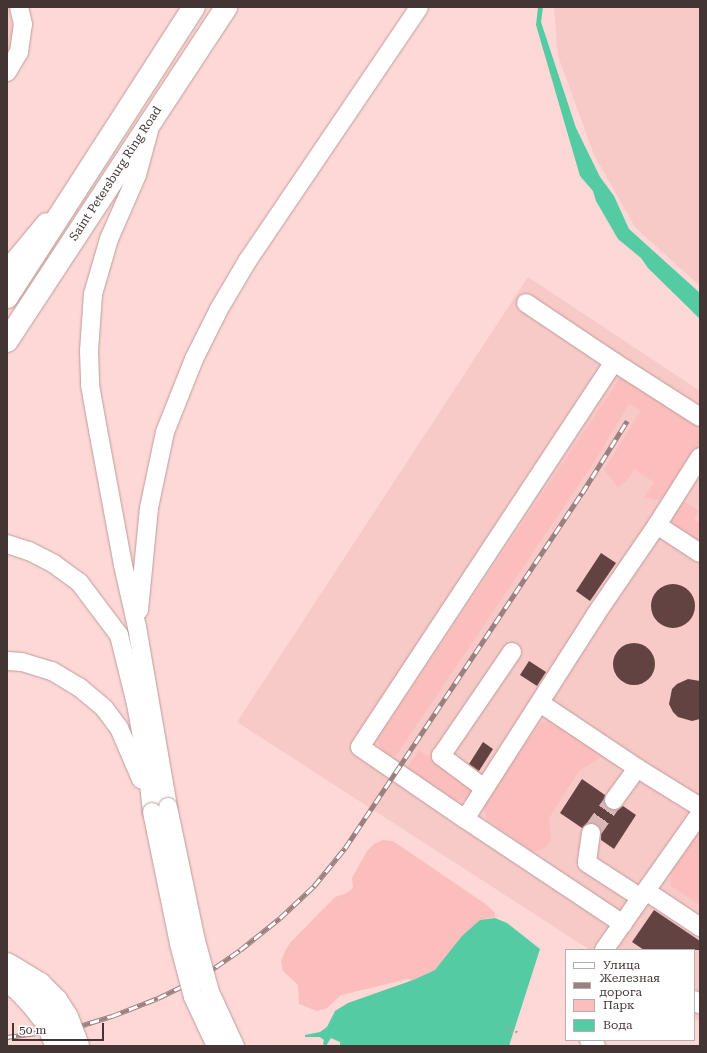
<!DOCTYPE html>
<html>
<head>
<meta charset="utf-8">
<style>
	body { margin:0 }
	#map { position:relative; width:707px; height:1053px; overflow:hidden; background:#fdd8d6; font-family:"Roboto Serif",serif }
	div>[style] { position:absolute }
	.built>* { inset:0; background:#f7c9c7 }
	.green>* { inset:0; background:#fbbebc }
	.water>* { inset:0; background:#54cba3 }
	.building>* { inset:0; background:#624342 }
	.round { border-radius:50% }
	.minor-tunnel>* { height:18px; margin-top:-9px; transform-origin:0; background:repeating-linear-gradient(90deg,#d8b7b6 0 18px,transparent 0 27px) }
	.path>* { height:2px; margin-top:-1px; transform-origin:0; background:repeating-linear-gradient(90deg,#b89b9a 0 2px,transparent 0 5px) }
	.roads { filter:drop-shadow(0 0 1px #be9b9a) drop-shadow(0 0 1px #be9b9a) }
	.minor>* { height:18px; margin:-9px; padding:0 9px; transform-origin:9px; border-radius:9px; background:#fff }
	.highway>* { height:22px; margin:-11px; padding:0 11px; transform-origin:11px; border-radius:11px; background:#fff }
	.rail>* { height:4.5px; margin-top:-2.25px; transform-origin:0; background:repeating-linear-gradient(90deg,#fff 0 9px,#9a8180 0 18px); box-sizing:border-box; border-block:1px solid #9a8180 }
	.bridges { filter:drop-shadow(0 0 1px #be9b9a) drop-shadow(0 0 1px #be9b9a) }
	.minor-bridge>* { height:18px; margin:-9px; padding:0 9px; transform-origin:9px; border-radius:9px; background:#fff }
	.major-bridge>* { height:22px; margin:-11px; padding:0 11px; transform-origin:11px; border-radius:11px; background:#fff }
	span { translate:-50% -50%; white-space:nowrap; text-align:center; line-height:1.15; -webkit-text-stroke:4px #fff; paint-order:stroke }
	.street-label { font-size:12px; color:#443535 }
	.frame { position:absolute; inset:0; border:8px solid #443535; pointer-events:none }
	.legend { position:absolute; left:565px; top:949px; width:130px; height:92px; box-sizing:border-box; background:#fff; border:1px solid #b4aeae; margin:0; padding:5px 7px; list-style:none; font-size:12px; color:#443535 }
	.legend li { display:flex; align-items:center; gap:8px; height:20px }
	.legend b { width:20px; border:1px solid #b4aeae }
	.scale { position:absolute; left:12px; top:1023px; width:92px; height:18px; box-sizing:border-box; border:2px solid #443535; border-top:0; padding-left:5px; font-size:12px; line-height:14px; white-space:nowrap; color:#443535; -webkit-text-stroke:3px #fff; paint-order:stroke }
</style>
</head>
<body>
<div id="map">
	<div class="built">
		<i style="clip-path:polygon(7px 7px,9px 7px,15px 41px,7px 52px)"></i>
		<i style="clip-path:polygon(554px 7px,700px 7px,700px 286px,635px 227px,594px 155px,558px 56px)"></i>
		<i style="clip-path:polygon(528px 277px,700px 391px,700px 1022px,694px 1018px,694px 950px,590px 950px,237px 722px)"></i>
	</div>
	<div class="green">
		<i style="clip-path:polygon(621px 376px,695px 424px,700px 434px,700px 445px,667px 496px,657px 500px,644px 497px,654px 482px,634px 469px,626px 482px,618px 487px,604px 470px,641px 411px,629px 404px,592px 465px,395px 757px,383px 752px,377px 740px)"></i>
		<i style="clip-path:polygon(685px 502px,699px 511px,693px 519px,700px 524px,700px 543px,673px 525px,671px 517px,676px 504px)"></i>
		<i style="clip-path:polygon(548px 720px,603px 756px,579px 771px,549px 818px,551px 841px,545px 848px,533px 852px,487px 820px,483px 807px,539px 724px)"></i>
		<i style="clip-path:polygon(419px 750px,473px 788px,468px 798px,456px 801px,407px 768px)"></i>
		<i style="clip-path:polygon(698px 830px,700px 832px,700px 905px,671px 886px,670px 872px)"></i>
		<i style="clip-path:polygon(383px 840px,393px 841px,487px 905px,494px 912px,495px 917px,480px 920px,435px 970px,413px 980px,408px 979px,341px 995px,327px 1008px,317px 1011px,299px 1004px,298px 985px,283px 971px,281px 961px,285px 951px,290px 943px,335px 897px,345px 894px,353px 888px,352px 878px,367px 851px,374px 844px)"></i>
	</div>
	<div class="water">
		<i style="clip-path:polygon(538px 7px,543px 7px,541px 22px,576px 128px,600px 177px,614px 196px,629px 229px,700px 293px,700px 319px,648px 268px,641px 258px,618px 239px,596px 201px,593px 191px,580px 176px,536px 25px)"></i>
		<i style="clip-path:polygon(495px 918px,507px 923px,540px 949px,509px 1046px,340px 1046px,340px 1042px,331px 1038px,326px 1046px,323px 1044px,324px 1040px,320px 1037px,305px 1037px,305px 1035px,320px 1032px,327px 1027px,335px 1011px,348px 1003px,413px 980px,435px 970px,462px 936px,480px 920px)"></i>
	</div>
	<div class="building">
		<i style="clip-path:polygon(601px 553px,616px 563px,590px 601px,576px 591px)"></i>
		<i class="round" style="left:651px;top:584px;width:44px;height:44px"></i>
		<i class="round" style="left:613px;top:643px;width:42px;height:42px"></i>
		<i style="clip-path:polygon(529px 661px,546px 672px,537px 686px,520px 675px)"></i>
		<i style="clip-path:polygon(688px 679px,700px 681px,700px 719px,692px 721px,678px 717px,673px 712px,669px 704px,672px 689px,677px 684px)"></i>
		<i style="clip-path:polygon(483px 742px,493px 749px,479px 771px,469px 764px)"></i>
		<i style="clip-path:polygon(582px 779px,605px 795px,604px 804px,608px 809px,618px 810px,623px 806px,636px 815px,614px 849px,601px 840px,601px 829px,597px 824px,587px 823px,582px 828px,560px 813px)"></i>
		<i style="clip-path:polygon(654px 910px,700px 941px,700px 950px,644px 950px,632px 942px)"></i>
	</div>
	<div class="minor-tunnel">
		<i style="left:591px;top:833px;width:40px;rotate:-55.1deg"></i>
	</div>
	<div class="path">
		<i style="left:506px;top:1028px;width:14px;rotate:21deg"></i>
	</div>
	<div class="roads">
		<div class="minor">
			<i style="left:7px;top:72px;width:23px;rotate:-59deg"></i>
			<i style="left:19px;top:52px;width:28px;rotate:-82deg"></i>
			<i style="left:23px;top:24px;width:17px;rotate:-103deg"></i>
			<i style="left:149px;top:131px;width:46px;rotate:105.3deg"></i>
			<i style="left:137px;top:175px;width:70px;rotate:113.6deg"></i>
			<i style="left:109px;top:239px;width:57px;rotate:106.2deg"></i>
			<i style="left:93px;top:294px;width:57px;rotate:94deg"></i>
			<i style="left:89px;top:351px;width:34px;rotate:88deg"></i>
			<i style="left:90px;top:385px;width:46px;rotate:79.9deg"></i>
			<i style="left:98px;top:430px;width:137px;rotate:79.5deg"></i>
			<i style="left:123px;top:565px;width:64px;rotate:77.3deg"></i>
			<i style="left:137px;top:627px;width:183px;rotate:80.2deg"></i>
			<i style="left:7px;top:269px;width:61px;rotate:-50.3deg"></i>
			<i style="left:526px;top:303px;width:106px;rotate:33.8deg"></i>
			<i style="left:700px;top:457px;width:80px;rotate:122.3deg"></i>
			<i style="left:657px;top:525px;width:51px;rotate:33.1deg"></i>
			<i style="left:7px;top:544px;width:23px;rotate:18deg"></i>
			<i style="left:29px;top:551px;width:28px;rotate:27deg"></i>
			<i style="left:54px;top:564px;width:31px;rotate:36deg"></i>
			<i style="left:79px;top:582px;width:66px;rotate:53deg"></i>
			<i style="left:119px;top:635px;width:71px;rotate:76.2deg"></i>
			<i style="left:136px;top:704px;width:63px;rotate:79.9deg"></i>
			<i style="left:147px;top:766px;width:46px;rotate:83.8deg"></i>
			<i style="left:139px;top:610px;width:102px;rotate:-84.4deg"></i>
			<i style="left:149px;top:508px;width:78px;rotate:-78.1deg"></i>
			<i style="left:165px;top:432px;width:79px;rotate:-68.3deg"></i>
			<i style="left:194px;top:359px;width:56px;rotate:-63.4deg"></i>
			<i style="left:219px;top:309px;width:57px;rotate:-59.4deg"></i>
			<i style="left:248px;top:260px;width:305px;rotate:-55.9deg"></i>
			<i style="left:7px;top:661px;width:15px;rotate:4deg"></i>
			<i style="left:22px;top:662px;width:31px;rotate:17deg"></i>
			<i style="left:52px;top:671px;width:31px;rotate:31deg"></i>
			<i style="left:79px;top:687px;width:33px;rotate:40deg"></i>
			<i style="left:104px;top:708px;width:25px;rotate:53deg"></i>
			<i style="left:119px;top:728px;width:56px;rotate:66.7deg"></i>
			<i style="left:540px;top:703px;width:117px;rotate:33.8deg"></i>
			<i style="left:637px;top:768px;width:74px;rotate:31.8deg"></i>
			<i style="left:484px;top:788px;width:54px;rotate:-143.3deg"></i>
			<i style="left:441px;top:756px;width:126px;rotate:-55.7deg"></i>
			<i style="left:614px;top:800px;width:39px;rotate:-54deg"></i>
			<i style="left:465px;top:819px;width:243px;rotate:-57.4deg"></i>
			<i style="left:596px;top:614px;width:108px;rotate:-55.6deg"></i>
			<i style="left:591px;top:833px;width:30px;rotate:98deg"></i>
			<i style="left:587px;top:863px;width:64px;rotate:32.9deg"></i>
			<i style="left:646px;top:891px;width:65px;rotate:33.7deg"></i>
			<i style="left:623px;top:924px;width:190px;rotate:-146.4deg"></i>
			<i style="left:465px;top:819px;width:127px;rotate:-145.6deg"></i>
			<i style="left:360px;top:747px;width:461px;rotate:-56.6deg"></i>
			<i style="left:614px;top:362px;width:102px;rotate:32.6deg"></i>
			<i style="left:604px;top:950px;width:166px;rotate:-54.8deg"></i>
			<i style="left:694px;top:1000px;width:7px;rotate:34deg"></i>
			<i style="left:589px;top:1040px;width:9px;rotate:41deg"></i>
		</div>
		<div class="highway">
			<i style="left:7px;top:297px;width:345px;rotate:-57.2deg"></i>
			<i style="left:7px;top:341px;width:399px;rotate:-56.7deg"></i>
		</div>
	</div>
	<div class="rail">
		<i style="left:7px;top:1037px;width:67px;rotate:-7.8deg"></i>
		<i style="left:73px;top:1028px;width:41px;rotate:-17.1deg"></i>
		<i style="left:112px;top:1016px;width:49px;rotate:-21.4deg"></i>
		<i style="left:158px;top:998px;width:48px;rotate:-26deg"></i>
		<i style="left:201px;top:977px;width:47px;rotate:-34.7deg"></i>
		<i style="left:240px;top:950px;width:51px;rotate:-38.7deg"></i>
		<i style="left:280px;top:918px;width:47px;rotate:-43.3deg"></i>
		<i style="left:314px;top:886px;width:49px;rotate:-50.8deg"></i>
		<i style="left:345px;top:848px;width:427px;rotate:-56.3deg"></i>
		<i style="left:582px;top:493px;width:85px;rotate:-58deg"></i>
	</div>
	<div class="bridges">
		<div class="minor-bridge">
			<i style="left:168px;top:807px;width:137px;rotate:78.2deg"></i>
			<i style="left:196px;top:941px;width:53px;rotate:74.6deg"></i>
			<i style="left:210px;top:992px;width:60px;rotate:65.2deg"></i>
			<i style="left:152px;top:812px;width:135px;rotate:78.4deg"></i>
			<i style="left:179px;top:944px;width:55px;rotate:75.2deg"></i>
			<i style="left:193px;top:997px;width:54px;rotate:64.9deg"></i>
		</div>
		<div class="major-bridge">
			<i style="left:7px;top:964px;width:39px;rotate:31deg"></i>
			<i style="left:40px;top:984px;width:23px;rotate:45deg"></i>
			<i style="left:56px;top:1000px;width:20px;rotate:57deg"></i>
			<i style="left:67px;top:1017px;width:31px;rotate:69deg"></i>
			<i style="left:7px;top:982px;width:13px;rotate:32deg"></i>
			<i style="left:18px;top:989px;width:22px;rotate:47deg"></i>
			<i style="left:33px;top:1005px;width:23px;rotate:52deg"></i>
			<i style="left:47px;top:1023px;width:25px;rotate:67deg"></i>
		</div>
	</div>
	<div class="street-label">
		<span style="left:116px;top:174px;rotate:-57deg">Saint Petersburg Ring Road</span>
	</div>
	<div class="frame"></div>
	<ul class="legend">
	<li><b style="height:5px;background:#fff"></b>Улица</li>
	<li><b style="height:5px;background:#9a8180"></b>Железная дорога</li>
	<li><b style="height:11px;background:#fbbebc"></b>Парк</li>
	<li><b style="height:11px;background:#54cba3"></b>Вода</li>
	</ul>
	<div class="scale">50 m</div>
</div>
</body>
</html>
